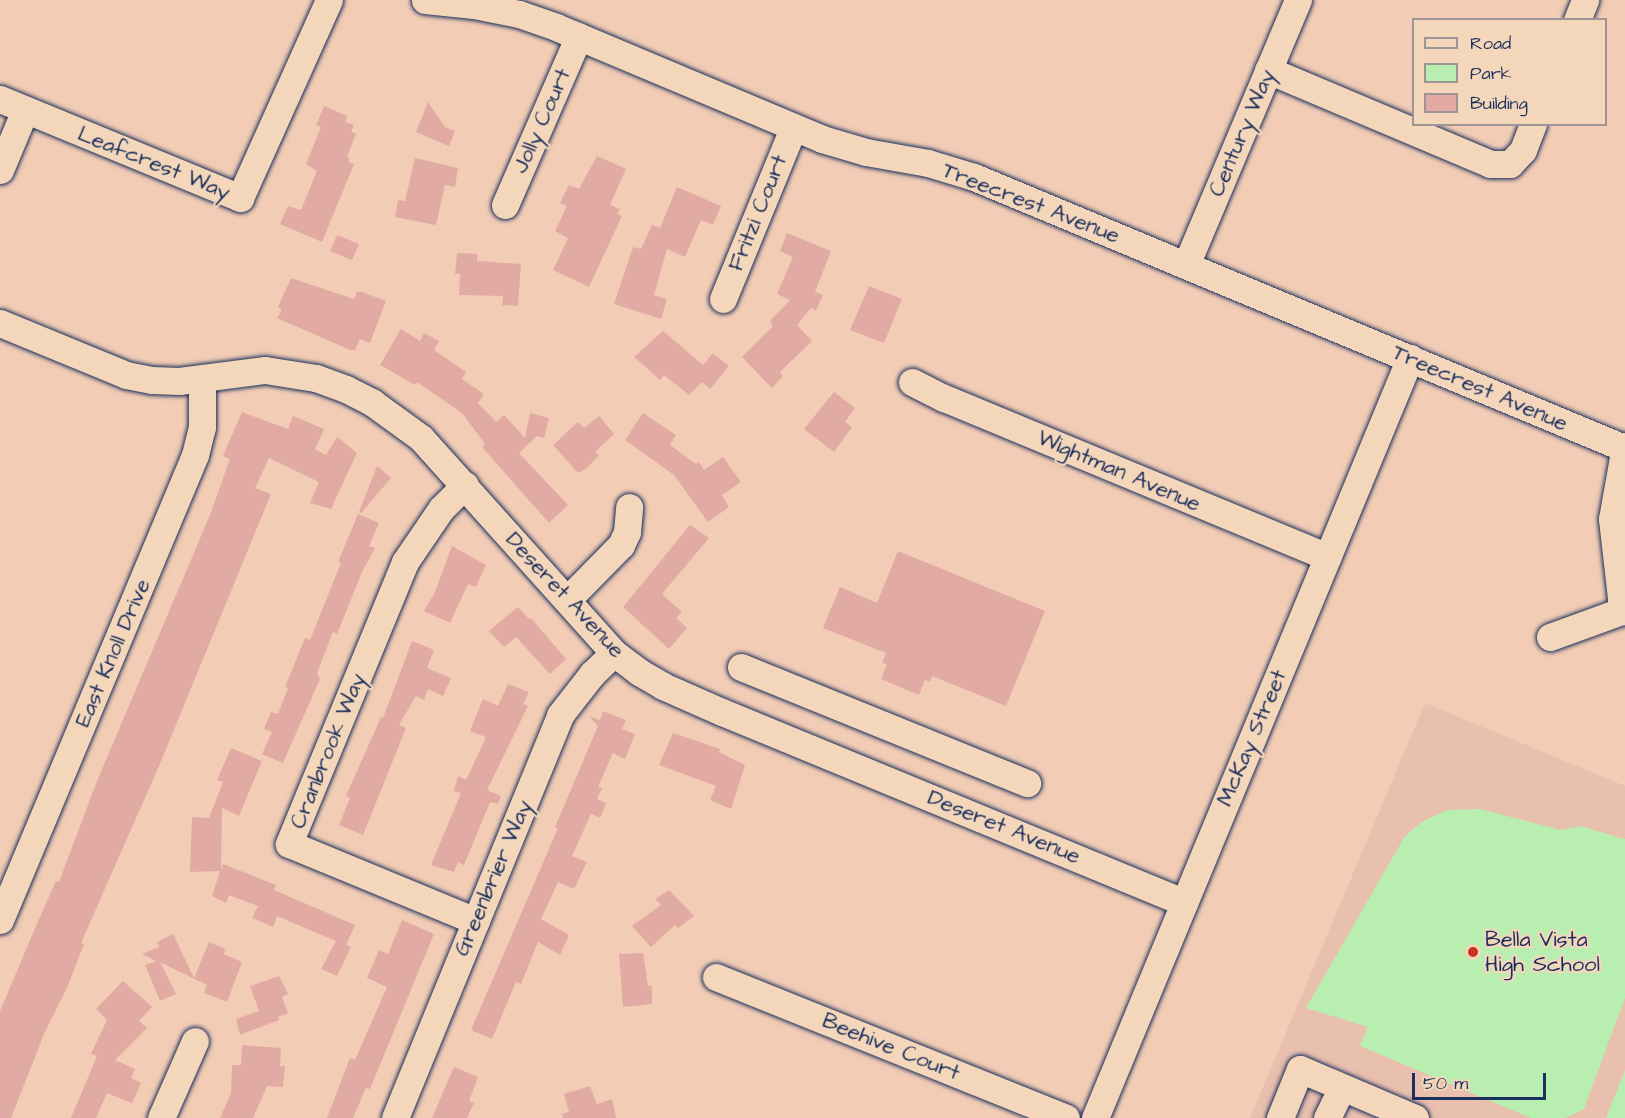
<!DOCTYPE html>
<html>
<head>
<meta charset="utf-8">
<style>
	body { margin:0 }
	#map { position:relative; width:1625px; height:1118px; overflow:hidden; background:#f2ccb5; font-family:"Architects Daughter",sans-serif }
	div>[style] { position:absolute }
	.built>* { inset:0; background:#e9bfae }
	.green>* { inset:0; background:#b8eeb0 }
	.building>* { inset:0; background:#e1aba4 }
	.roads { filter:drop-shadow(0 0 2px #1b2f5e) drop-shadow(0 0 2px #1b2f5e) }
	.minor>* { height:27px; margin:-13.5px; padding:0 13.5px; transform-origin:13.5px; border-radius:13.5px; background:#f4d7ba }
	.dots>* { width:16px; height:16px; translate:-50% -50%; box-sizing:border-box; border:3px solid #f4d7ba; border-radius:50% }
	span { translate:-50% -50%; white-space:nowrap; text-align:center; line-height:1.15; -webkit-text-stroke:4.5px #f4d7ba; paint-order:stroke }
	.street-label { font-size:22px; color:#1b2f5e }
	.poi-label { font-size:22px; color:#1b2f5e }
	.left { translate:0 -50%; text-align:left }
	.legend { position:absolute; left:1412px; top:18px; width:195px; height:108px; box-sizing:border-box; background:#f4d7ba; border:2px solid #9d9495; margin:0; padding:8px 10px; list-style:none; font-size:18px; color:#1b2f5e }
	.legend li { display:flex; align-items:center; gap:12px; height:30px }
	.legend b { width:30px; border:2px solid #9d9495 }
	.scale { position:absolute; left:1412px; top:1073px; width:134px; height:27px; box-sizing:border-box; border:3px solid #1b2f5e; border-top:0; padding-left:8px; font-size:18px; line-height:21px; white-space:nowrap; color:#1b2f5e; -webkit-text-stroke:4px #f4d7ba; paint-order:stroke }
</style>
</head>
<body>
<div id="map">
	<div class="built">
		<i style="clip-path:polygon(1425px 703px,1625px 786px,1625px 1118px,1250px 1118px)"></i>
	</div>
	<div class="green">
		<i style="clip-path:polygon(1480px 809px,1561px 830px,1580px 826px,1625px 839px,1625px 998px,1584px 1109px,1566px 1118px,1531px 1118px,1360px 1046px,1368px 1027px,1306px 1008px,1405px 836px,1423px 821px,1447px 810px)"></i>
		<i style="clip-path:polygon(1625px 1070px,1625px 1118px,1606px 1118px)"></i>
	</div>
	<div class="building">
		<i style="clip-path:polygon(428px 102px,445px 127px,455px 131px,449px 146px,416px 132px)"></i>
		<i style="clip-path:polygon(324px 106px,347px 116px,345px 122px,354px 125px,351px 131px,356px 134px,347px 157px,350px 158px,348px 162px,354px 164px,322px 242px,280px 224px,288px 206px,301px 210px,317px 171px,306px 164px,321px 127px,316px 125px)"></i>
		<i style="clip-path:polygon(597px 156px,626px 169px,610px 205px,620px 209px,617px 214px,622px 216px,589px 287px,553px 270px,568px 238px,555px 231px,567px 206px,560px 203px,569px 185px,579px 189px)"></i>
		<i style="clip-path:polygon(415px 158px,458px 168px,455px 187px,445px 185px,436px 225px,395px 217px,398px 200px,405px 201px)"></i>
		<i style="clip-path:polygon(677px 187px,721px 206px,713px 225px,701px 220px,685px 257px,667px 249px,654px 295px,667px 299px,661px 319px,614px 304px,633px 247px,641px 249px,652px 225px,660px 228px)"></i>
		<i style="clip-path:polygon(787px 233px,831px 251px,815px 292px,823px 295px,816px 310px,811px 308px,797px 325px,812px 341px,780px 372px,783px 376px,772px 388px,742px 357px,773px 326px,770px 321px,790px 300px,777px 294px,793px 257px,780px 251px)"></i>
		<i style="clip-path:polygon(337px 235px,359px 244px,352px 260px,330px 251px)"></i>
		<i style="clip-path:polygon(457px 253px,477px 254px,477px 261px,521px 264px,518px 306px,502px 305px,503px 296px,459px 295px,460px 274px,455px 274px)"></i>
		<i style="clip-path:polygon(291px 278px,354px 299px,357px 292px,362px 292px,386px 301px,370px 343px,360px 339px,355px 350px,350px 350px,277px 318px,282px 310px,278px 307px)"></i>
		<i style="clip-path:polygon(869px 286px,902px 299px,884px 343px,850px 330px)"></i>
		<i style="clip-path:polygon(401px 329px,420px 341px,424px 333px,439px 341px,434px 350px,466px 372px,462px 379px,484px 394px,478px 403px,496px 422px,504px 415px,525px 438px,530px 413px,549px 418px,544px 438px,537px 436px,519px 453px,568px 505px,549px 523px,482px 447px,485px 444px,462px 413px,417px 382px,415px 385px,380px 365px)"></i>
		<i style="clip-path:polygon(663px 331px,703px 365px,713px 353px,729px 366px,710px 389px,702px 382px,689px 395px,664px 375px,660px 380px,634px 357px)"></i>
		<i style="clip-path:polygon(834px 392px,855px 408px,845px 422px,852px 427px,834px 452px,804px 429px)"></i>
		<i style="clip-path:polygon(242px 412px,288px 429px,293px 416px,324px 429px,315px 449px,326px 455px,337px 437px,357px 453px,331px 509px,310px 503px,319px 482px,269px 458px,255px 488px,271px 494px,159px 766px,81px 943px,84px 944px,67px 988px,44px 1034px,11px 1118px,0 1118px,0 1011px,39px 919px,56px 881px,59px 882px,97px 781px,210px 515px,230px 459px,223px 456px)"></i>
		<i style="clip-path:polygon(643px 413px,676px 435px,670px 445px,696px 464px,699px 462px,704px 470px,723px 457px,741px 482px,722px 495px,729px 507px,708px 522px,674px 475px,625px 440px)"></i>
		<i style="clip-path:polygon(599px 416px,614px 434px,595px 452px,599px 455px,587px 468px,578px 473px,553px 445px,578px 422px,584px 428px)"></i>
		<i style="clip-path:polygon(377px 466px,391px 478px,361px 513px,359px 512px)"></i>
		<i style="clip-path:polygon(358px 514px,379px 523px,369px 546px,375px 548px,362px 572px,337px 634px,333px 632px,317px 673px,320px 679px,283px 763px,262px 754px,272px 732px,264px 729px,271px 712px,278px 714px,288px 688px,285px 687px,305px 638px,310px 640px,341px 563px,338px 562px)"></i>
		<i style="clip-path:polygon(690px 525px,709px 538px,662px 594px,682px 612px,676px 618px,687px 628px,669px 649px,623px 607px)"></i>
		<i style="clip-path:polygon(452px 546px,486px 565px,476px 587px,468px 584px,450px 623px,424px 611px,435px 592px)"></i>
		<i style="clip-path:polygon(898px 551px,1045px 611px,1006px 706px,932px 676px,930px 682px,925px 680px,919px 695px,881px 679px,887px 664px,882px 663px,886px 653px,823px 628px,840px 587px,877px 603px)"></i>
		<i style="clip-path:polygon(518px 607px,529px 619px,531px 618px,566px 659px,550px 674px,516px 637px,504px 647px,489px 631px)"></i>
		<i style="clip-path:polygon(412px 641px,434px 650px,427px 668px,451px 678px,443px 696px,428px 689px,424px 700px,416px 696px,399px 725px,406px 728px,363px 835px,339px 825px,350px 798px,346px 796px,381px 717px,383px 718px)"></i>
		<i style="clip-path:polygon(508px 684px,529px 692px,523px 704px,528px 706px,487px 790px,501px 796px,498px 804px,490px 802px,464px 865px,458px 862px,454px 872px,431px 865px,461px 793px,454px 791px,458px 776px,466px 780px,486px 737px,470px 731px,475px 718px,483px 699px,498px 706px)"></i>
		<i style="clip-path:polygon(603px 711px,626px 720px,622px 729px,635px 734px,625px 759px,613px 753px,598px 787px,602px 788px,597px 799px,606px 803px,600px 818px,591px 814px,572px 856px,587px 862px,574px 889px,558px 882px,541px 919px,569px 935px,560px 955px,538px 942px,521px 984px,516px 982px,492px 1039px,471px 1030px,558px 828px,555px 827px,598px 726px,589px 716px,600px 720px)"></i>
		<i style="clip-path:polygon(673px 733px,720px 749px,719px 752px,745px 765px,731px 809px,710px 800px,716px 786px,659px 765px)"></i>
		<i style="clip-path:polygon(231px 748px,262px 761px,239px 816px,222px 808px,221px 870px,223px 864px,276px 885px,274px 890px,355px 925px,346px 945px,351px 947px,337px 976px,321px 969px,336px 941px,338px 942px,277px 916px,273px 927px,252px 918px,258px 906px,229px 895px,226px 903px,212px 896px,220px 871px,190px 872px,192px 817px,209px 818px,223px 782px,217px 780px)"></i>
		<i style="clip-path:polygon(669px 890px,694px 916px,678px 928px,675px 925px,651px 947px,632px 926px,661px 905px,655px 899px)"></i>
		<i style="clip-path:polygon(402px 920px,434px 934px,370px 1089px,366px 1088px,353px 1118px,327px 1118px,350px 1058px,355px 1060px,387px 987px,367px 978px,379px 950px,388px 954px)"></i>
		<i style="clip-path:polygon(173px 934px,194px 978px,209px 942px,225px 949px,224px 954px,242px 962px,227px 1002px,204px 993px,207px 985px,160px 962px,176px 994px,160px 1001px,145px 965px,156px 961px,142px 954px,159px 947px,157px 942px)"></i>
		<i style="clip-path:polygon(643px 953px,648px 986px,652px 986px,652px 1004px,623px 1007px,619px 954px)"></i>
		<i style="clip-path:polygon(279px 976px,288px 994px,282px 997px,288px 1013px,278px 1017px,279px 1020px,240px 1035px,236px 1019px,259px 1011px,250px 986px)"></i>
		<i style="clip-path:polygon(123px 981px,152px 1007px,139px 1021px,147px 1028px,115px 1060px,135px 1069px,131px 1078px,141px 1083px,132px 1103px,107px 1093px,96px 1118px,71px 1118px,97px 1056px,91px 1054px,107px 1020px,96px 1009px)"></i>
		<i style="clip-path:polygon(242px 1045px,281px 1048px,280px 1066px,285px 1066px,283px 1087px,267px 1086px,253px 1118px,220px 1118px,231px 1093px,232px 1065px,241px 1065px)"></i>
		<i style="clip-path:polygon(454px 1067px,478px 1077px,469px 1101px,474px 1103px,467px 1118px,432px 1118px)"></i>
		<i style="clip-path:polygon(590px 1086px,597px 1104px,612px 1099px,616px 1118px,563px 1118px,562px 1114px,569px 1112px,564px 1094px)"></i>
	</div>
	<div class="roads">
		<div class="minor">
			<i style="left:425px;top:0;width:49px;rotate:5.8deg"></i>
			<i style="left:474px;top:5px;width:46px;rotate:11.3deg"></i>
			<i style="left:519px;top:14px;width:39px;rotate:19deg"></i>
			<i style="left:556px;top:27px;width:289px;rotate:22.8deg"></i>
			<i style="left:822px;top:139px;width:46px;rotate:16.5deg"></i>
			<i style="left:866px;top:152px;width:63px;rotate:10.1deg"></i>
			<i style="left:928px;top:163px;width:48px;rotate:16.9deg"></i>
			<i style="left:974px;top:177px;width:704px;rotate:22.63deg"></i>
			<i style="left:1577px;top:20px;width:22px;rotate:-68deg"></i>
			<i style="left:1268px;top:70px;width:241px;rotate:22.9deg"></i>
			<i style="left:1490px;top:164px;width:20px"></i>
			<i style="left:1510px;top:164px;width:19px;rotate:-47deg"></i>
			<i style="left:1523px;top:150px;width:28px;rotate:-69deg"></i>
			<i style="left:0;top:99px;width:260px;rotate:22.4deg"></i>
			<i style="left:240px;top:198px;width:217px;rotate:-65.8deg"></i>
			<i style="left:0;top:170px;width:65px;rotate:-67.4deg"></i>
			<i style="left:505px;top:205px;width:184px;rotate:-66.4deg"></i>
			<i style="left:1186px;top:265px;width:288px;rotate:-67.1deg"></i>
			<i style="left:723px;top:299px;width:185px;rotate:-67.7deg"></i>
			<i style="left:0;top:323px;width:136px;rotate:22.4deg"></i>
			<i style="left:126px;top:375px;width:26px;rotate:11deg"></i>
			<i style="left:152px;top:380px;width:27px;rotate:2deg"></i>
			<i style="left:179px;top:381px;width:87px;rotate:-7.3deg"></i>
			<i style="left:265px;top:370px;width:52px;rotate:8.9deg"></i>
			<i style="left:316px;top:378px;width:32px;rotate:20deg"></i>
			<i style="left:346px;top:389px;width:30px;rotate:27deg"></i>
			<i style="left:373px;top:403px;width:59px;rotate:36.1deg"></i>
			<i style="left:421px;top:438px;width:289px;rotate:48.1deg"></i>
			<i style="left:614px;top:653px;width:31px;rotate:37deg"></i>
			<i style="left:639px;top:672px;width:28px;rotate:30deg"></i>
			<i style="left:663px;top:686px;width:64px;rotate:23.8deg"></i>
			<i style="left:722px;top:712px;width:500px;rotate:22.4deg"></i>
			<i style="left:912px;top:382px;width:36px;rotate:27deg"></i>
			<i style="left:944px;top:398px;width:415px;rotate:22.5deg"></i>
			<i style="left:1625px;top:446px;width:74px;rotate:100.1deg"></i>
			<i style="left:1612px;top:519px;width:80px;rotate:83.5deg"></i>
			<i style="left:1621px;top:598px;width:14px;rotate:73deg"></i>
			<i style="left:465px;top:485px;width:34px;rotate:135deg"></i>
			<i style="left:441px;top:509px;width:64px;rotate:124.2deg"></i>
			<i style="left:405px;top:562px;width:305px;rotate:112.4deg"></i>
			<i style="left:289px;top:844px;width:202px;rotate:22.4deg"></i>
			<i style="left:567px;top:600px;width:77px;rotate:-45.5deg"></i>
			<i style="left:621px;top:545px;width:14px;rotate:-65deg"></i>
			<i style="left:627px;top:532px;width:25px;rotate:-85deg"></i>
			<i style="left:1550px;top:637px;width:79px;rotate:-20deg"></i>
			<i style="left:741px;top:667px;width:309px;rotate:22.1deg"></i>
			<i style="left:0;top:920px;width:504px;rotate:-67.25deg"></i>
			<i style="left:195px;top:455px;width:29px;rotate:-76deg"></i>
			<i style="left:202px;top:427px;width:48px;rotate:-90deg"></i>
			<i style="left:716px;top:977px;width:377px;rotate:21.9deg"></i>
			<i style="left:161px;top:1118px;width:84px;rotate:-66.2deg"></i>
			<i style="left:395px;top:1118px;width:435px;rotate:-67.7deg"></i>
			<i style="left:560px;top:715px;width:52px;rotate:-52deg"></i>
			<i style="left:592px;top:674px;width:30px;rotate:-44deg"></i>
			<i style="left:1095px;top:1118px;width:823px;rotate:-67.49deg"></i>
			<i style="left:1280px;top:1118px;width:53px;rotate:-67.8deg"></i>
			<i style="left:1300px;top:1069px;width:125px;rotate:23.1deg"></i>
			<i style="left:1327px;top:1118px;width:34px;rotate:-64deg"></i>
		</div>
	</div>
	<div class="dots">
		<i style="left:1473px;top:952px;background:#c8321e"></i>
	</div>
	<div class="street-label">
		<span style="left:542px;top:121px;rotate:-66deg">Jolly Court</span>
		<span style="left:1242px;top:133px;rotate:-67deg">Century Way</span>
		<span style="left:154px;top:163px;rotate:22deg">Leafcrest Way</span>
		<span style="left:1031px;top:203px;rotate:21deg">Treecrest Avenue</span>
		<span style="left:758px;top:213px;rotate:-68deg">Fritzi Court</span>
		<span style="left:1480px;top:388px;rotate:23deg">Treecrest Avenue</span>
		<span style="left:1119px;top:471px;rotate:23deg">Wightman Avenue</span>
		<span style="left:565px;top:595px;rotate:47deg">Deseret Avenue</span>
		<span style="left:113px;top:653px;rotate:-67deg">East Knoll Drive</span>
		<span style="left:1252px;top:738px;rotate:-67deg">McKay Street</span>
		<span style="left:328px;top:751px;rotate:-68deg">Cranbrook Way</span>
		<span style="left:1004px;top:827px;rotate:22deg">Deseret Avenue</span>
		<span style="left:493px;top:878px;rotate:-67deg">Greenbrier Way</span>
		<span style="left:891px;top:1047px;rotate:22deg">Beehive Court</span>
	</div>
	<div class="poi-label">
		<span class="left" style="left:1485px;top:952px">Bella Vista<br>High School</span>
	</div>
	<ul class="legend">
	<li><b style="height:8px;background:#f4d7ba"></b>Road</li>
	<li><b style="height:16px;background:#b8eeb0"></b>Park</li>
	<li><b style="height:16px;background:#e1aba4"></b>Building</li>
	</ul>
	<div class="scale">50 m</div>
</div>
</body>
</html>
